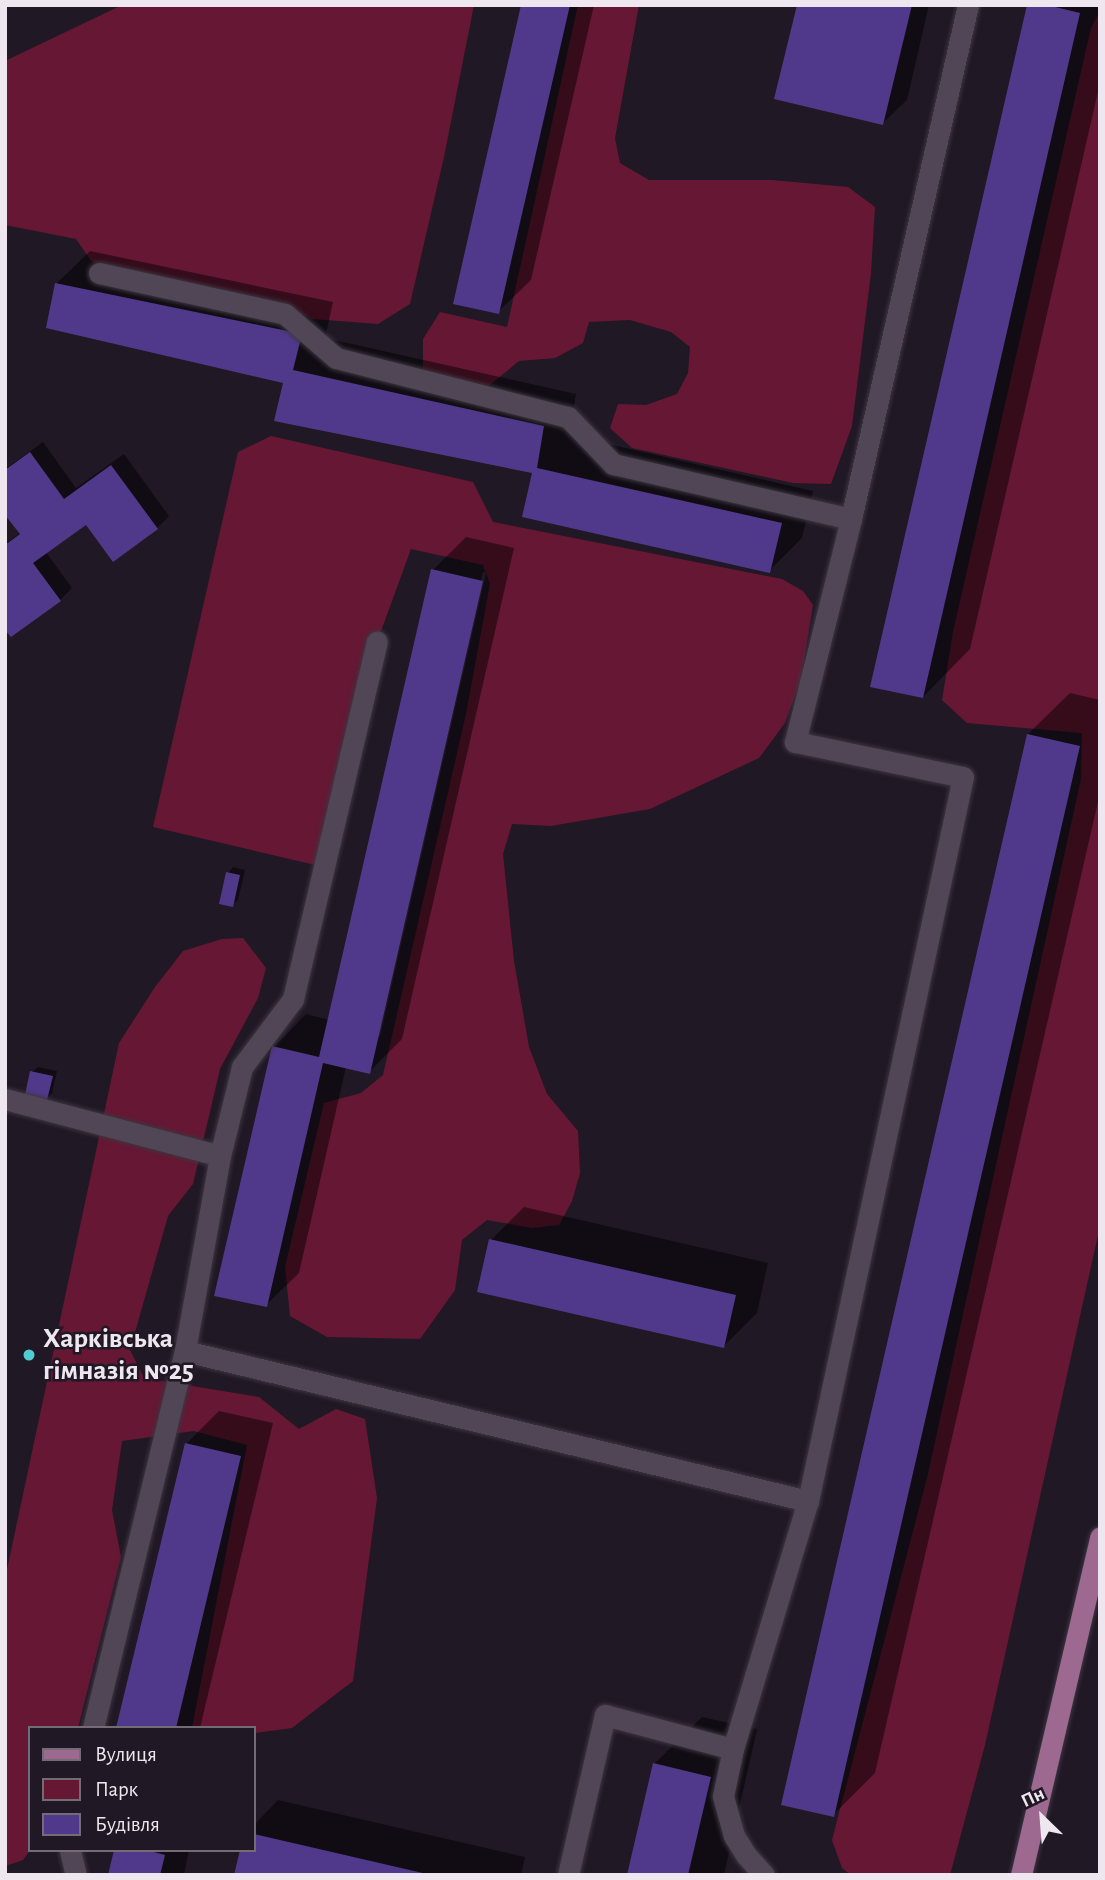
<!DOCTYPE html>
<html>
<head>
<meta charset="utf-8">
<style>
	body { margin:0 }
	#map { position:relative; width:1105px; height:1880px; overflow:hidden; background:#211825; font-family:"Alegreya Sans",sans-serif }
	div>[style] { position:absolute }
	.green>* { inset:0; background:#661734 }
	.shadow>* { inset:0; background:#0007 }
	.building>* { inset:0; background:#50398b }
	.roads { filter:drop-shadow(0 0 2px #3c3640) drop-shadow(0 0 2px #3c3640) }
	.minor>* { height:21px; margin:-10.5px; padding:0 10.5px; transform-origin:10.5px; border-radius:10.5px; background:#514655 }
	.major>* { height:21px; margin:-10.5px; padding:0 10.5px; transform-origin:10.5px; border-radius:10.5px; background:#9e6991 }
	.dots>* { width:19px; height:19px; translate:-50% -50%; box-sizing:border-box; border:4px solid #211825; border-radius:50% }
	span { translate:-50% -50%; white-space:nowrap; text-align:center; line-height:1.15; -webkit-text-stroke:5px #211825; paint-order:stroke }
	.poi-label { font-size:28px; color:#eee7f0; font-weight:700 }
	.left { translate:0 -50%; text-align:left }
	.frame { position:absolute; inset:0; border:7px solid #eee7f0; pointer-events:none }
	.legend { position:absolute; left:28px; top:1726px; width:228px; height:126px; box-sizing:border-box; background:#211825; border:2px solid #736b76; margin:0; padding:9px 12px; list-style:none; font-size:21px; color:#eee7f0 }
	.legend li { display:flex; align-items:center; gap:14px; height:35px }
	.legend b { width:35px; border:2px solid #736b76 }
	.north { position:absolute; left:1007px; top:1782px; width:70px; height:70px; -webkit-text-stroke:5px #211825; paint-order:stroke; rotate:335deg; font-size:19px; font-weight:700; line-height:28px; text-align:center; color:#eee7f0 }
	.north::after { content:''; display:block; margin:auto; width:24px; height:32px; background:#eee7f0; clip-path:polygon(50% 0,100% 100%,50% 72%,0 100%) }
</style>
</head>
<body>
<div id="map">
	<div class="green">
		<i style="clip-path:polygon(122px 5px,474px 5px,444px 157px,410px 304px,378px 324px,313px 319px,275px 303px,92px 262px,76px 239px,5px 225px,5px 61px)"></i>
		<i style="clip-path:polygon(578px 5px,639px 5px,615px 138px,620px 163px,649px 180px,772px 180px,848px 187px,875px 207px,871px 273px,852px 426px,831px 484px,793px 483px,632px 448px,610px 428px,618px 404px,646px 405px,677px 394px,688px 373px,690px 347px,671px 332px,630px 320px,589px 322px,583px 343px,555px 358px,519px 361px,485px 389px,423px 369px,423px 339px,440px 312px,507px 327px)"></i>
		<i style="clip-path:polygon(1100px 11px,1100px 1226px,985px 1745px,950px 1875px,851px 1875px,842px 1868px,832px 1840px,927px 1478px,1081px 779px,1082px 733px,967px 723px,942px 700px,953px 632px,1091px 28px)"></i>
		<i style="clip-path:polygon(271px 436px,473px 482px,493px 522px,782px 579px,803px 591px,813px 605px,801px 680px,785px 723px,759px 758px,650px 809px,551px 826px,512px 824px,503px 854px,514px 961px,529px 1047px,547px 1094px,578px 1131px,580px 1173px,572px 1201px,559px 1225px,532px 1228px,487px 1220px,462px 1240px,455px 1290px,420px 1339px,327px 1337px,290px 1316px,285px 1267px,324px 1103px,361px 1093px,383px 1075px,466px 714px,490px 584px,483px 565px,411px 549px,377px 642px,324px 867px,153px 827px,238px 452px)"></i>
		<i style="clip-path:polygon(243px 938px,266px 968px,258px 998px,220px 1069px,193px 1184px,168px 1216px,130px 1350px,144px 1378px,259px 1397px,299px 1429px,336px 1409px,365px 1419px,377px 1498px,353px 1681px,292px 1728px,255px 1733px,254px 1740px,254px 1728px,192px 1728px,247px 1445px,194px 1431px,122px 1441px,112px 1510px,121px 1557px,78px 1728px,30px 1728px,30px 1850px,23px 1860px,5px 1866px,5px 1579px,119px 1043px,155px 987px,183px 951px,222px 939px)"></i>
	</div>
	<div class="shadow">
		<i style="clip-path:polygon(523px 5px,594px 5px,531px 280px,498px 312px)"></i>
		<i style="clip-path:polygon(798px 5px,929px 5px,907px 100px,883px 123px)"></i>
		<i style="clip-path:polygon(1028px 5px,1100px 5px,1100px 83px,970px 649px,923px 697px)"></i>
		<i style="clip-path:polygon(90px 251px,333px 302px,325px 338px,576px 394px,569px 435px,813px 491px,802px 538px,769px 571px,534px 472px,285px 381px,57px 283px)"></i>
		<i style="clip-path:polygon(43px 442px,76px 488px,124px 454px,169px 516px,157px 528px,87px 522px,46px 552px,72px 588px,60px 600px,5px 627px,5px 544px,20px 533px,5px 512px,5px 469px)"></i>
		<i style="clip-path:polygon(evenodd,466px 537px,514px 548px,402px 1039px,369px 1072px,346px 1067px,299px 1273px,266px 1305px,274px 1047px,306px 1014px,330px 1020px,433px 570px,466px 537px,483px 572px,486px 573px,380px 1036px,376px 1036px,483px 572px)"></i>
		<i style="clip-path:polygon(1070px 693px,1100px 700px,1100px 793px,875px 1773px,833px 1815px,1028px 734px)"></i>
		<i style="clip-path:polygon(233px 867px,245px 870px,238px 900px,232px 905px,228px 873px)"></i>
		<i style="clip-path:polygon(38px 1067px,57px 1071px,52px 1093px,47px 1098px,32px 1072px)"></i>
		<i style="clip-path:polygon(524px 1207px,768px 1263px,757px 1313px,724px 1346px,491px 1240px)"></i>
		<i style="clip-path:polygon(219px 1411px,273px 1423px,200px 1728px,118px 1728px,186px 1444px)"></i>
		<i style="clip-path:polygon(702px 1717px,757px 1729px,724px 1875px,629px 1875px,654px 1764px)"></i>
		<i style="clip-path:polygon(278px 1800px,525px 1857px,521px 1875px,236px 1875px,254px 1850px,254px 1825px)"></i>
		<i style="clip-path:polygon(115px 1850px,189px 1850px,184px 1875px,110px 1875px)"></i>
	</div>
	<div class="building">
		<i style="clip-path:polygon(521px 5px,570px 5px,499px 314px,453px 304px)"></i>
		<i style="clip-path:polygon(797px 5px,912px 5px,883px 125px,774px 99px)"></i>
		<i style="clip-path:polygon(1027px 5px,1047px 5px,1080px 13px,923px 698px,870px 687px)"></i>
		<i style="clip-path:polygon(55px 283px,302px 334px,293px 370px,544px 426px,537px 468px,782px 523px,770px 573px,522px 517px,532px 473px,274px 421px,283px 383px,46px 328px)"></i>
		<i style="clip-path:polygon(30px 452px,64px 499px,111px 465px,158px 529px,113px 562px,86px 525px,33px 563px,61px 601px,11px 637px,5px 630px,5px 545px,20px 534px,5px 515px,5px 470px)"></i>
		<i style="clip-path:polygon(431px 569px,483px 581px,370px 1074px,323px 1063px,267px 1307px,214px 1296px,272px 1046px,319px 1057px)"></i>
		<i style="clip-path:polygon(1027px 734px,1080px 746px,834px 1817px,781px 1805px)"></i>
		<i style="clip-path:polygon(226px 872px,240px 875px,233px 907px,219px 904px)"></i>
		<i style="clip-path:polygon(30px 1071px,53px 1076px,47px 1100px,25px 1095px)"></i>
		<i style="clip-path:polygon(489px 1239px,736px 1295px,724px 1348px,477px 1292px)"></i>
		<i style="clip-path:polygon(185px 1443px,241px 1456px,176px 1728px,116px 1728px)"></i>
		<i style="clip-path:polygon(653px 1763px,711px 1777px,688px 1875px,627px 1875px)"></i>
		<i style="clip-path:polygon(254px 1834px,427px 1874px,427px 1875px,234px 1875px,240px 1850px,254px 1850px)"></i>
		<i style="clip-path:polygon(114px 1850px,146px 1850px,165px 1855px,160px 1875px,108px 1875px)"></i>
	</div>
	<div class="roads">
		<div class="minor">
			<i style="left:99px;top:273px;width:190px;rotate:12.4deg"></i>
			<i style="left:285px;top:314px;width:67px;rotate:40.8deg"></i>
			<i style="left:336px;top:358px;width:239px;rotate:14.3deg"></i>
			<i style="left:568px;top:417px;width:65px;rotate:46.2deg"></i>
			<i style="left:613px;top:464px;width:244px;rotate:13deg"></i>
			<i style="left:851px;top:519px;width:527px;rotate:-77.18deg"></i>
			<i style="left:5px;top:1099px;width:222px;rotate:14.8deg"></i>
			<i style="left:220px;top:1156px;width:198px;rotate:100.2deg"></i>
			<i style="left:185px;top:1351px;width:641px;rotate:13.54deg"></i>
			<i style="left:220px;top:1156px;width:92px;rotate:-76.1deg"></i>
			<i style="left:242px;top:1067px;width:85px;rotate:-53.1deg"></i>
			<i style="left:293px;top:999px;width:367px;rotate:-76.8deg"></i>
			<i style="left:93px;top:1728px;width:388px;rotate:-76.3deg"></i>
			<i style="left:70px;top:1850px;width:26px;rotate:77deg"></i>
			<i style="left:568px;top:1875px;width:164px;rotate:-77deg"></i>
			<i style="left:605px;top:1715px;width:132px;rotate:14.9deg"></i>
			<i style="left:764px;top:1875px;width:27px;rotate:-132deg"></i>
			<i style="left:746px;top:1855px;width:22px;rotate:-122deg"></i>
			<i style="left:734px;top:1836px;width:41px;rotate:-105.4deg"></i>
			<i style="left:723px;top:1796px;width:48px;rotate:-78deg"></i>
			<i style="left:733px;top:1749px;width:259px;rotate:-73.2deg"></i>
			<i style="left:808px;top:1501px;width:740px;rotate:-77.92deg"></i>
			<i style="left:963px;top:777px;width:172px;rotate:-168.2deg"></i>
			<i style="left:795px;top:742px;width:230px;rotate:-75.9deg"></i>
		</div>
		<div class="major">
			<i style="left:1021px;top:1875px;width:347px;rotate:-76.8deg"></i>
		</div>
	</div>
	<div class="dots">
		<i style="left:29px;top:1355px;background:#51ccd2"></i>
	</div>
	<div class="poi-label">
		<span class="left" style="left:43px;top:1355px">Харківська<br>гімназія №25</span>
	</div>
	<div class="frame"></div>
	<ul class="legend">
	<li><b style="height:9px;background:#9e6991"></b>Вулиця</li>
	<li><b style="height:19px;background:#661734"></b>Парк</li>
	<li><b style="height:19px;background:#50398b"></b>Будівля</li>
	</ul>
	<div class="north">Пн</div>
</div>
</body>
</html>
